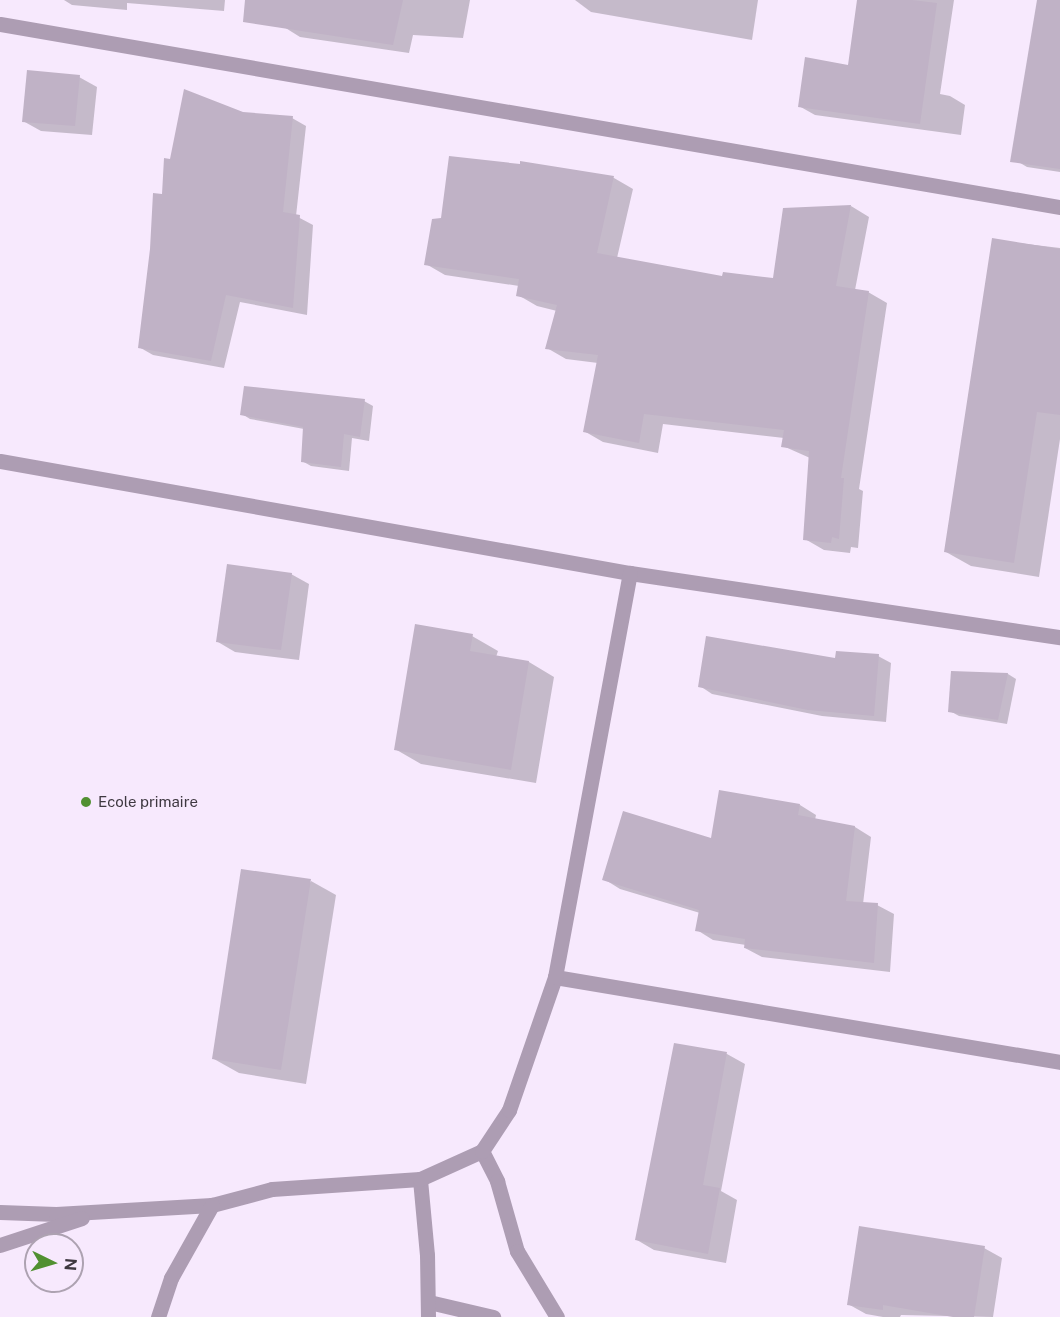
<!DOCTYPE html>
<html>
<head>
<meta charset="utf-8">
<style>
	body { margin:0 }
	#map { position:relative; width:1060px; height:1317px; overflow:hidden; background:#f7e9fd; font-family:"Public Sans",sans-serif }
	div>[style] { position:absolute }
	.shadow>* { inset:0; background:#0003 }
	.building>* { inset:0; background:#c0b2c6 }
	.minor>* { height:15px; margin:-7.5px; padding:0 7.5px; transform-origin:7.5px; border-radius:7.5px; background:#ad9db3 }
	.dots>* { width:16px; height:16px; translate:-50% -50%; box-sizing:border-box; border:3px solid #f7e9fd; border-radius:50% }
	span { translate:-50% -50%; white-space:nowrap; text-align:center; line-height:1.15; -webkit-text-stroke:4.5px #f7e9fd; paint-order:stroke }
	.poi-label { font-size:15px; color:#3e3840 }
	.left { translate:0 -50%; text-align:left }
	.north { position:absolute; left:24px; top:1233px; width:60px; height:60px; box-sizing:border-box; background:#f7e9fd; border:2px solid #ada2b1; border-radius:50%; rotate:95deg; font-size:16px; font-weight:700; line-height:24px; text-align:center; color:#3e3840 }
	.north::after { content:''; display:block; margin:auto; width:21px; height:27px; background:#519031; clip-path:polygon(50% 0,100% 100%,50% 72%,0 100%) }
</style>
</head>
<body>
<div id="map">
	<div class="shadow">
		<i style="clip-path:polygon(64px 0,225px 0,224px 11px,127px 3px,127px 10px,72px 5px)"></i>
		<i style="clip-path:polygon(288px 0,470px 0,463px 38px,413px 35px,409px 53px,300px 37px,284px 27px)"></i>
		<i style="clip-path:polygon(575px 0,758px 0,752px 40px,591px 12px)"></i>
		<i style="clip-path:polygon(907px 0,954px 0,940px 94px,950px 96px,965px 105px,961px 135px,815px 115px,799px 106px,847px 66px)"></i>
		<i style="clip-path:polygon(1060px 13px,1060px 172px,1027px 167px,1012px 158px)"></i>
		<i style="clip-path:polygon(79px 77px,97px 87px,92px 135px,41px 131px,23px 121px)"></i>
		<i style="clip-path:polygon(242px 113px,292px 118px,306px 126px,296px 216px,313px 225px,307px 315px,240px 302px,224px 368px,153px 355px,139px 347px,163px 195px,171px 160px)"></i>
		<i style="clip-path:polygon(521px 163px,614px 178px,633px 189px,617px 258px,723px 278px,774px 279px,851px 206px,869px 217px,855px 290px,868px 292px,887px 303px,859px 489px,863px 491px,858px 548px,851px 547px,850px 553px,824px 550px,805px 539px,810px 458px,783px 446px,784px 438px,663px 424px,658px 453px,603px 442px,584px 431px,598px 363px,566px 359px,547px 348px,557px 311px,537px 306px,518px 295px,519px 286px,445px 275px,426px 264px,443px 220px,521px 166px)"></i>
		<i style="clip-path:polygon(994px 240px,1060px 248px,1060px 439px,1039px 577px,971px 566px,946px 552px)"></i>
		<i style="clip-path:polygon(364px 401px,373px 406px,369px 441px,352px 438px,349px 471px,311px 466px,302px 461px,304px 429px,250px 419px,242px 414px)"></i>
		<i style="clip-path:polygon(291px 574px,309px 584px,299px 660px,235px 652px,218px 642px)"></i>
		<i style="clip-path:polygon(472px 636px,498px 651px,496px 657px,529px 662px,554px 677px,536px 783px,421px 764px,395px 749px)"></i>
		<i style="clip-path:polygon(878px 656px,891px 663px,886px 722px,822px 716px,712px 694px,700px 686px,836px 660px)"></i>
		<i style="clip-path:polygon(953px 672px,1008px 674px,1016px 679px,1007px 724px,959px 716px,950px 711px)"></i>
		<i style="clip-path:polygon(800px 805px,816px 815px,815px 820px,855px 827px,871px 837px,863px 904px,877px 905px,894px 914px,890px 972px,762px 957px,745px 948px,746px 945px,713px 940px,697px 930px,700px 913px,620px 889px,604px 879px)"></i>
		<i style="clip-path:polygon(311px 881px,336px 895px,306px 1084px,239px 1073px,214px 1059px)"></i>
		<i style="clip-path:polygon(675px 1045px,727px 1054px,745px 1064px,721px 1191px,737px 1200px,726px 1263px,654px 1250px,637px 1240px)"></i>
		<i style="clip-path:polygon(984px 1248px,1002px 1258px,993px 1317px,901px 1315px,900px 1317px,883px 1317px,866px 1314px,848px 1304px)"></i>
	</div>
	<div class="building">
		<i style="clip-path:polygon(245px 0,403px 0,393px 45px,243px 22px)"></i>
		<i style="clip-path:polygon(857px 0,912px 0,937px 3px,920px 124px,798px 107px,805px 57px,848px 65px)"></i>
		<i style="clip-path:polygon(1037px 0,1060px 0,1060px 169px,1010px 162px)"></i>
		<i style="clip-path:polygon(27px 70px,80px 75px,75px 126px,22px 122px)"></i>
		<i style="clip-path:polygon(184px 89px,243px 112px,293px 116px,283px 212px,300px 215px,293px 308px,226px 295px,211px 361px,138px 348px,150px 249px,153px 193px,162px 194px,164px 158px,170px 159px)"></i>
		<i style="clip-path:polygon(449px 156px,520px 164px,520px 161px,614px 176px,597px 253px,722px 276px,723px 272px,773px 278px,783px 208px,851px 205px,836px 286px,869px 291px,841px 478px,844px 478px,839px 539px,832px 537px,831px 543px,803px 540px,809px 451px,781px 447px,784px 430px,644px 414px,639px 443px,583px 432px,598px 355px,545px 349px,557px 305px,516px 296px,519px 279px,424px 265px,432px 219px,441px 218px)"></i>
		<i style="clip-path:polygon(992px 238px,1060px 249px,1060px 415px,1037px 412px,1014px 563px,944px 552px)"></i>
		<i style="clip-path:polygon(244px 386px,365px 399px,360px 437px,344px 434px,341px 467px,301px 462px,303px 427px,240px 415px)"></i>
		<i style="clip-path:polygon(227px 564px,292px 573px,281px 650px,216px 642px)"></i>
		<i style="clip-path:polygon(415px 624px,473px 634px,470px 651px,529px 661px,511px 770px,394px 750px)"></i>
		<i style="clip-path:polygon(706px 636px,835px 658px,836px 651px,879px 654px,874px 716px,808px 710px,698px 687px)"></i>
		<i style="clip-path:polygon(951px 671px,1008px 673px,998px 720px,948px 712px)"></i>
		<i style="clip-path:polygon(719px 790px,800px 804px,798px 815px,855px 826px,846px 901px,878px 903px,874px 963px,744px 948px,745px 939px,695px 931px,699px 910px,602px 880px,623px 811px,711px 838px)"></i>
		<i style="clip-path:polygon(241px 869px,311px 879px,281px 1070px,212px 1059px)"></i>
		<i style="clip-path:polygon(674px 1043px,727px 1052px,703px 1185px,720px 1188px,708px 1254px,635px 1240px)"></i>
		<i style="clip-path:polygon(859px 1226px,985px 1246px,974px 1317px,953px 1317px,883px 1305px,883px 1310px,847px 1305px)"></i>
	</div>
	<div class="minor">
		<i style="left:0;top:24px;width:1076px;rotate:9.8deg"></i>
		<i style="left:0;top:461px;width:640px;rotate:10.08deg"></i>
		<i style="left:630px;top:573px;width:435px;rotate:8.5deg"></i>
		<i style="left:555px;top:977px;width:512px;rotate:9.55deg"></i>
		<i style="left:482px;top:1151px;width:34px;rotate:63deg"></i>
		<i style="left:497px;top:1181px;width:73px;rotate:74.1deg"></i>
		<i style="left:517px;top:1251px;width:77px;rotate:58.8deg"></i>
		<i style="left:0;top:1212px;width:56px;rotate:2deg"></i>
		<i style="left:56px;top:1214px;width:156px;rotate:-3.3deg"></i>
		<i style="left:212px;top:1205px;width:62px;rotate:-14.9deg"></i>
		<i style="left:272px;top:1189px;width:148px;rotate:-3.9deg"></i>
		<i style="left:0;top:1245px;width:86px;rotate:-18.2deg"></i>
		<i style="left:429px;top:1302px;width:66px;rotate:13.2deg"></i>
		<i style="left:158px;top:1317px;width:41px;rotate:-71.6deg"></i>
		<i style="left:171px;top:1278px;width:84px;rotate:-60.7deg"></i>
		<i style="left:428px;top:1317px;width:62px;rotate:-90.9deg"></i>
		<i style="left:427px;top:1255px;width:76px;rotate:-95.3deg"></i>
		<i style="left:420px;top:1179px;width:68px;rotate:-24.3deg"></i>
		<i style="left:482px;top:1151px;width:49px;rotate:-56.6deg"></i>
		<i style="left:509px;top:1110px;width:141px;rotate:-70.9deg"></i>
		<i style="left:555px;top:977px;width:411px;rotate:-79.5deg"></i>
	</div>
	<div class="dots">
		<i style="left:86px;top:802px;background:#519031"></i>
	</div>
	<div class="poi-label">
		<span class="left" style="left:98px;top:802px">Ecole primaire</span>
	</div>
	<div class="north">N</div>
</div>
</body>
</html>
